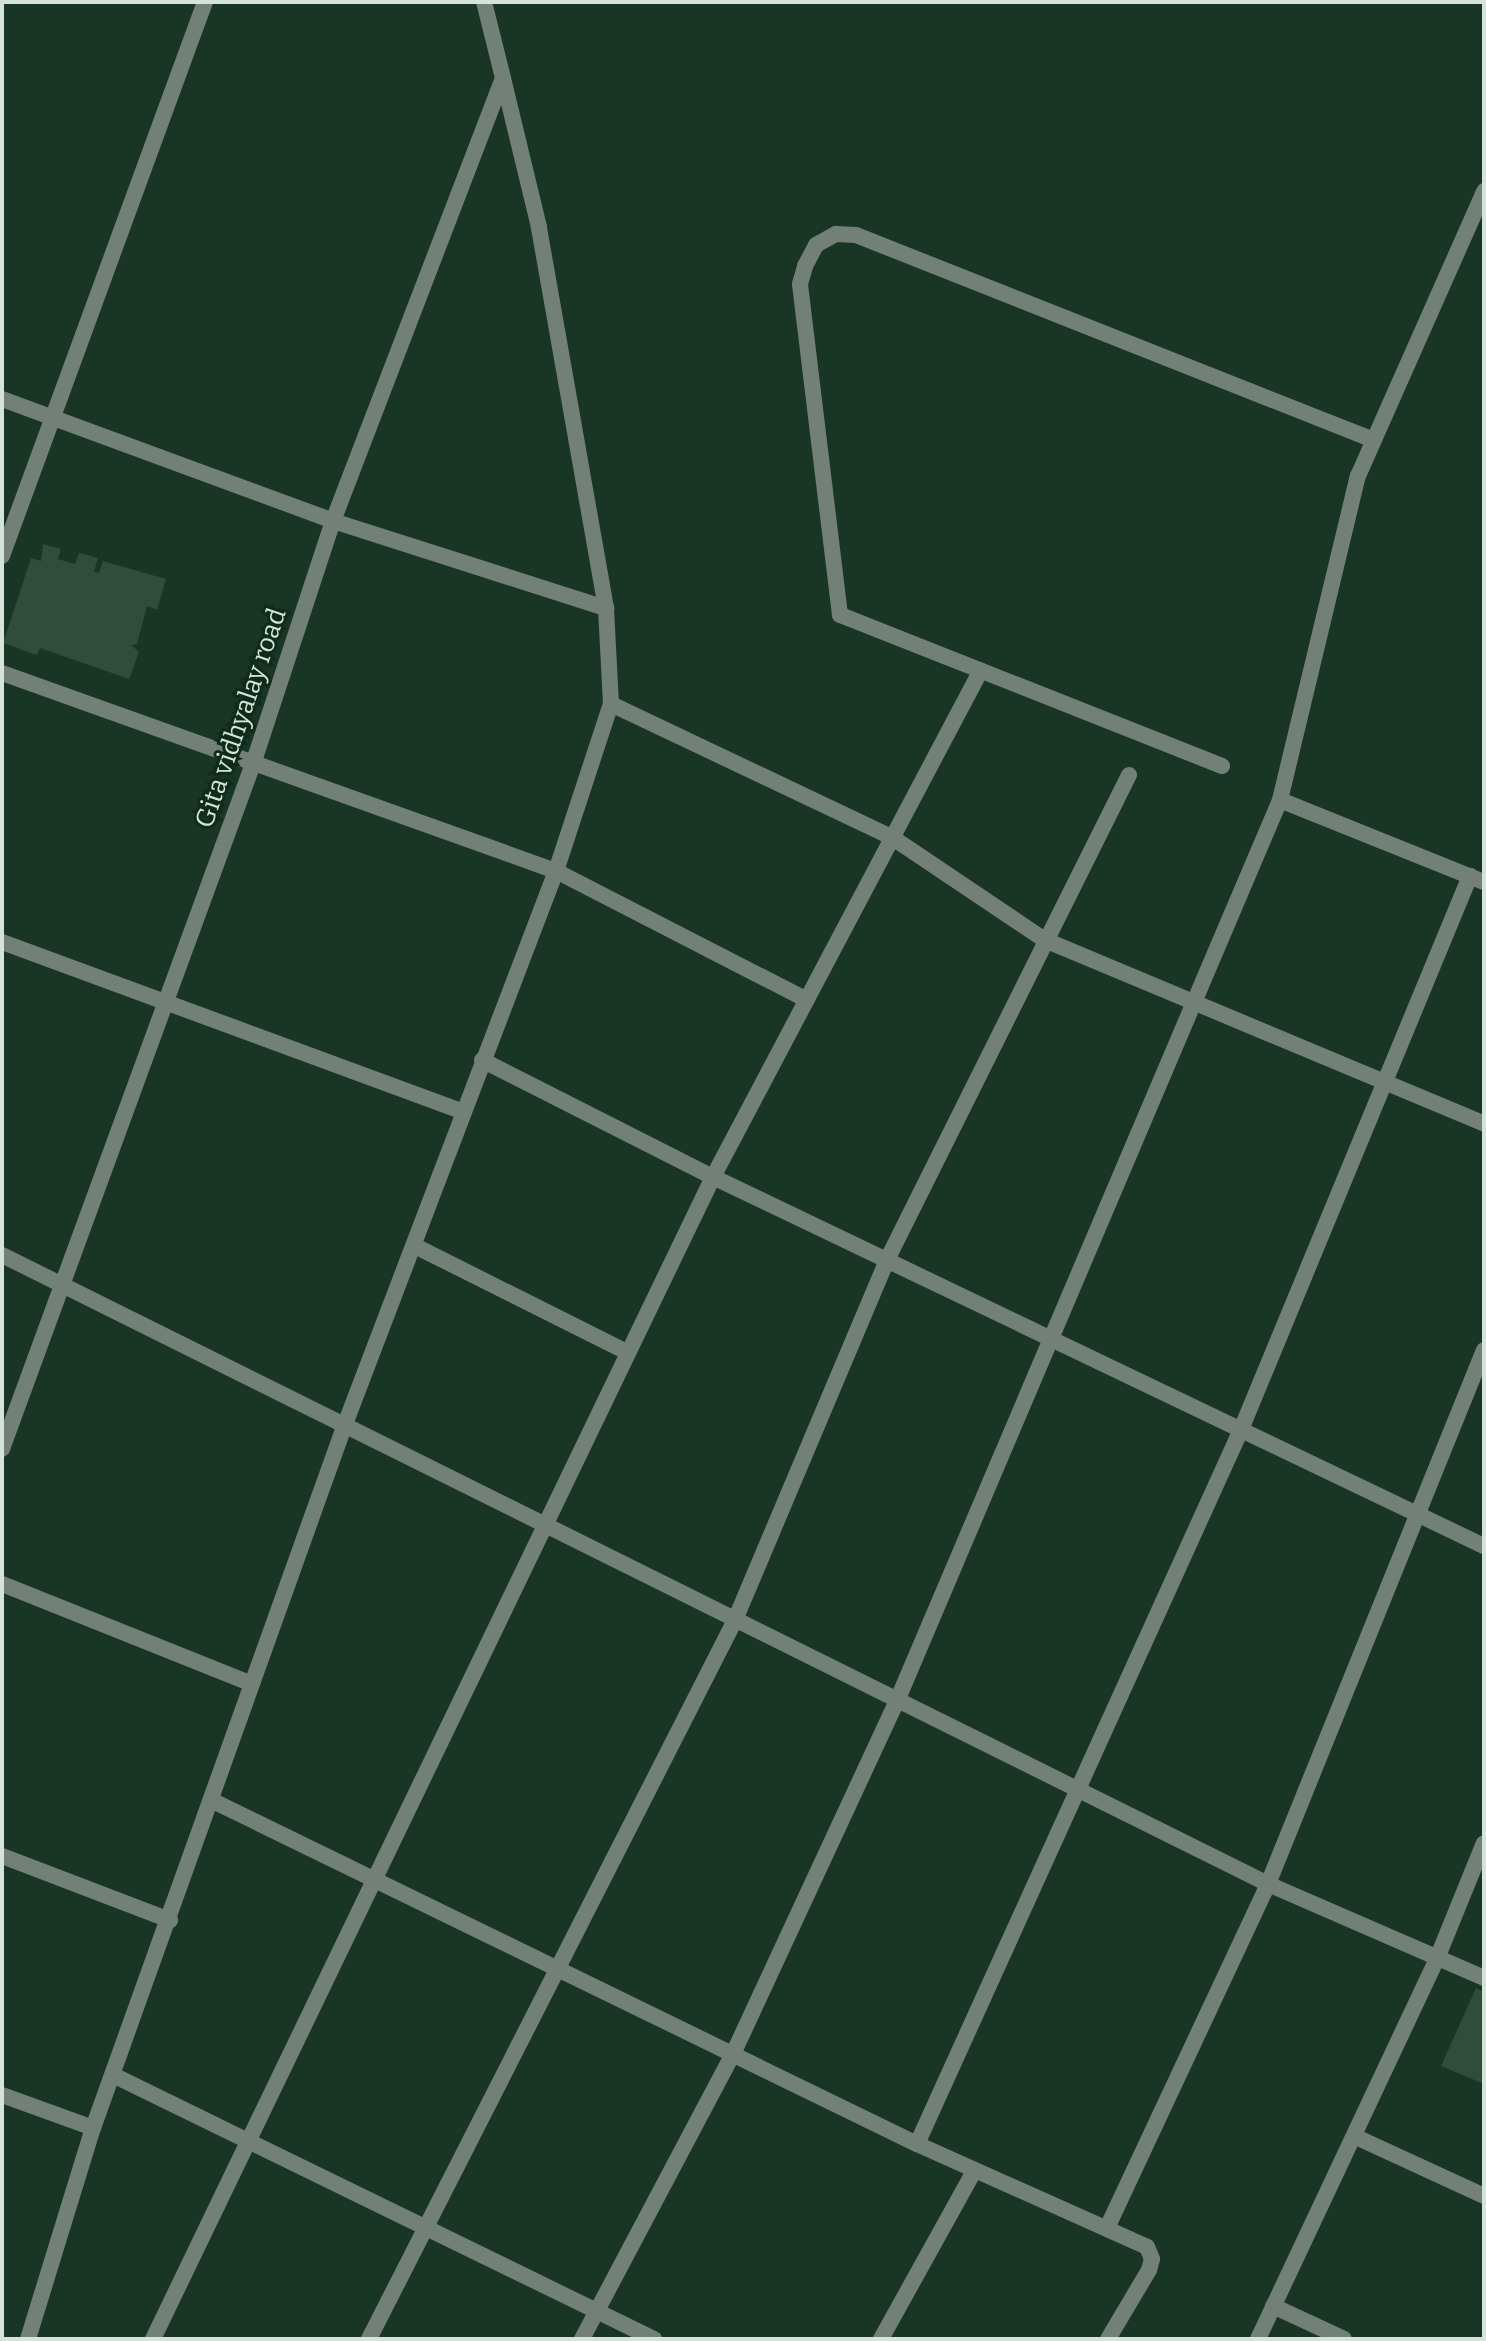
<!DOCTYPE html>
<html>
<head>
<meta charset="utf-8">
<style>
	body { margin:0 }
	#map { position:relative; width:1486px; height:2341px; overflow:hidden; background:#193525; font-family:Bitter,serif }
	div>[style] { position:absolute }
	.building>* { inset:0; background:#304c3b }
	.street>* { height:16px; margin:-8px; padding:0 8px; transform-origin:8px; border-radius:8px; background:#738077 }
	span { translate:-50% -50%; white-space:nowrap; text-align:center; line-height:1.15; -webkit-text-stroke:6px #0f2b1b; paint-order:stroke }
	.street-label { font-size:26px; color:#d5e4da }
	.frame { position:absolute; inset:0; border:4px solid #d5e4da; pointer-events:none }
</style>
</head>
<body>
<div id="map">
	<div class="building">
		<i style="clip-path:polygon(43px 544px,61px 549px,58px 559px,75px 564px,79px 553px,98px 558px,94px 572px,99px 573px,103px 561px,166px 579px,157px 610px,147px 606px,137px 644px,131px 645px,139px 652px,129px 679px,40px 648px,37px 655px,3px 643px,31px 558px,41px 561px)"></i>
		<i style="clip-path:polygon(1476px 1988px,1484px 1992px,1484px 2084px,1441px 2066px)"></i>
	</div>
	<div class="street">
		<i style="left:2px;top:399px;width:353px;rotate:20.2deg"></i>
		<i style="left:333px;top:521px;width:287px;rotate:17.7deg"></i>
		<i style="left:2px;top:556px;width:590px;rotate:-69.88deg"></i>
		<i style="left:2px;top:673px;width:588px;rotate:19.67deg"></i>
		<i style="left:556px;top:871px;width:282px;rotate:27.2deg"></i>
		<i style="left:611px;top:704px;width:312px;rotate:25.4deg"></i>
		<i style="left:893px;top:838px;width:183px;rotate:33.9deg"></i>
		<i style="left:1045px;top:940px;width:476px;rotate:22.7deg"></i>
		<i style="left:1222px;top:766px;width:411px;rotate:-158.4deg"></i>
		<i style="left:840px;top:615px;width:333px;rotate:-96.9deg"></i>
		<i style="left:800px;top:284px;width:19px;rotate:-74deg"></i>
		<i style="left:805px;top:266px;width:24px;rotate:-62deg"></i>
		<i style="left:816px;top:245px;width:23px;rotate:-29deg"></i>
		<i style="left:836px;top:234px;width:20px;rotate:3deg"></i>
		<i style="left:856px;top:235px;width:554px;rotate:21.61deg"></i>
		<i style="left:1280px;top:800px;width:220px;rotate:21.9deg"></i>
		<i style="left:2px;top:942px;width:492px;rotate:20.2deg"></i>
		<i style="left:482px;top:1060px;width:259px;rotate:26.9deg"></i>
		<i style="left:713px;top:1177px;width:855px;rotate:25.58deg"></i>
		<i style="left:415px;top:1246px;width:237px;rotate:26.6deg"></i>
		<i style="left:2px;top:1255px;width:1414px;rotate:26.42deg"></i>
		<i style="left:1268px;top:1884px;width:236px;rotate:23.5deg"></i>
		<i style="left:2px;top:1449px;width:733px;rotate:-69.88deg"></i>
		<i style="left:254px;top:761px;width:253px;rotate:-71.8deg"></i>
		<i style="left:333px;top:521px;width:474px;rotate:-69deg"></i>
		<i style="left:503px;top:78px;width:78px;rotate:-104deg"></i>
		<i style="left:2px;top:1584px;width:269px;rotate:21.8deg"></i>
		<i style="left:213px;top:1801px;width:783px;rotate:25.98deg"></i>
		<i style="left:917px;top:2144px;width:252px;rotate:24.1deg"></i>
		<i style="left:1147px;top:2247px;width:13px;rotate:67deg"></i>
		<i style="left:1152px;top:2259px;width:11px;rotate:105deg"></i>
		<i style="left:1149px;top:2270px;width:80px;rotate:120.7deg"></i>
		<i style="left:2px;top:1856px;width:180px;rotate:20.9deg"></i>
		<i style="left:115px;top:2076px;width:600px;rotate:26.01deg"></i>
		<i style="left:2px;top:2095px;width:97px;rotate:19.9deg"></i>
		<i style="left:1356px;top:2137px;width:141px;rotate:24.7deg"></i>
		<i style="left:917px;top:2144px;width:782px;rotate:-65.6deg"></i>
		<i style="left:1240px;top:1432px;width:602px;rotate:-67.53deg"></i>
		<i style="left:1107px;top:2228px;width:380px;rotate:-64.9deg"></i>
		<i style="left:1268px;top:1884px;width:576px;rotate:-67.98deg"></i>
		<i style="left:1273px;top:2306px;width:78px;rotate:24.9deg"></i>
		<i style="left:28px;top:2339px;width:221px;rotate:-72.9deg"></i>
		<i style="left:93px;top:2128px;width:745px;rotate:-70.3deg"></i>
		<i style="left:344px;top:1427px;width:595px;rotate:-69.13deg"></i>
		<i style="left:556px;top:871px;width:176px;rotate:-71.8deg"></i>
		<i style="left:611px;top:704px;width:96px;rotate:-93deg"></i>
		<i style="left:606px;top:608px;width:387px;rotate:-100deg"></i>
		<i style="left:539px;top:227px;width:153px;rotate:-103.6deg"></i>
		<i style="left:153px;top:2339px;width:1290px;rotate:-64.27deg"></i>
		<i style="left:713px;top:1177px;width:573px;rotate:-62.14deg"></i>
		<i style="left:369px;top:2339px;width:807px;rotate:-63.02deg"></i>
		<i style="left:735px;top:1620px;width:391px;rotate:-67.1deg"></i>
		<i style="left:887px;top:1260px;width:542px;rotate:-63.48deg"></i>
		<i style="left:582px;top:2339px;width:323px;rotate:-62.1deg"></i>
		<i style="left:733px;top:2054px;width:389px;rotate:-65.1deg"></i>
		<i style="left:897px;top:1701px;width:979px;rotate:-66.97deg"></i>
		<i style="left:1280px;top:800px;width:333px;rotate:-76.5deg"></i>
		<i style="left:1358px;top:476px;width:312px;rotate:-66.1deg"></i>
		<i style="left:881px;top:2339px;width:192px;rotate:-61deg"></i>
		<i style="left:1258px;top:2339px;width:418px;rotate:-64.8deg"></i>
		<i style="left:1436px;top:1961px;width:127px;rotate:-67.9deg"></i>
	</div>
	<div class="street-label">
		<span style="left:241px;top:718px;rotate:-71deg">Gita vidhyalay road</span>
	</div>
	<div class="frame"></div>
</div>
</body>
</html>
